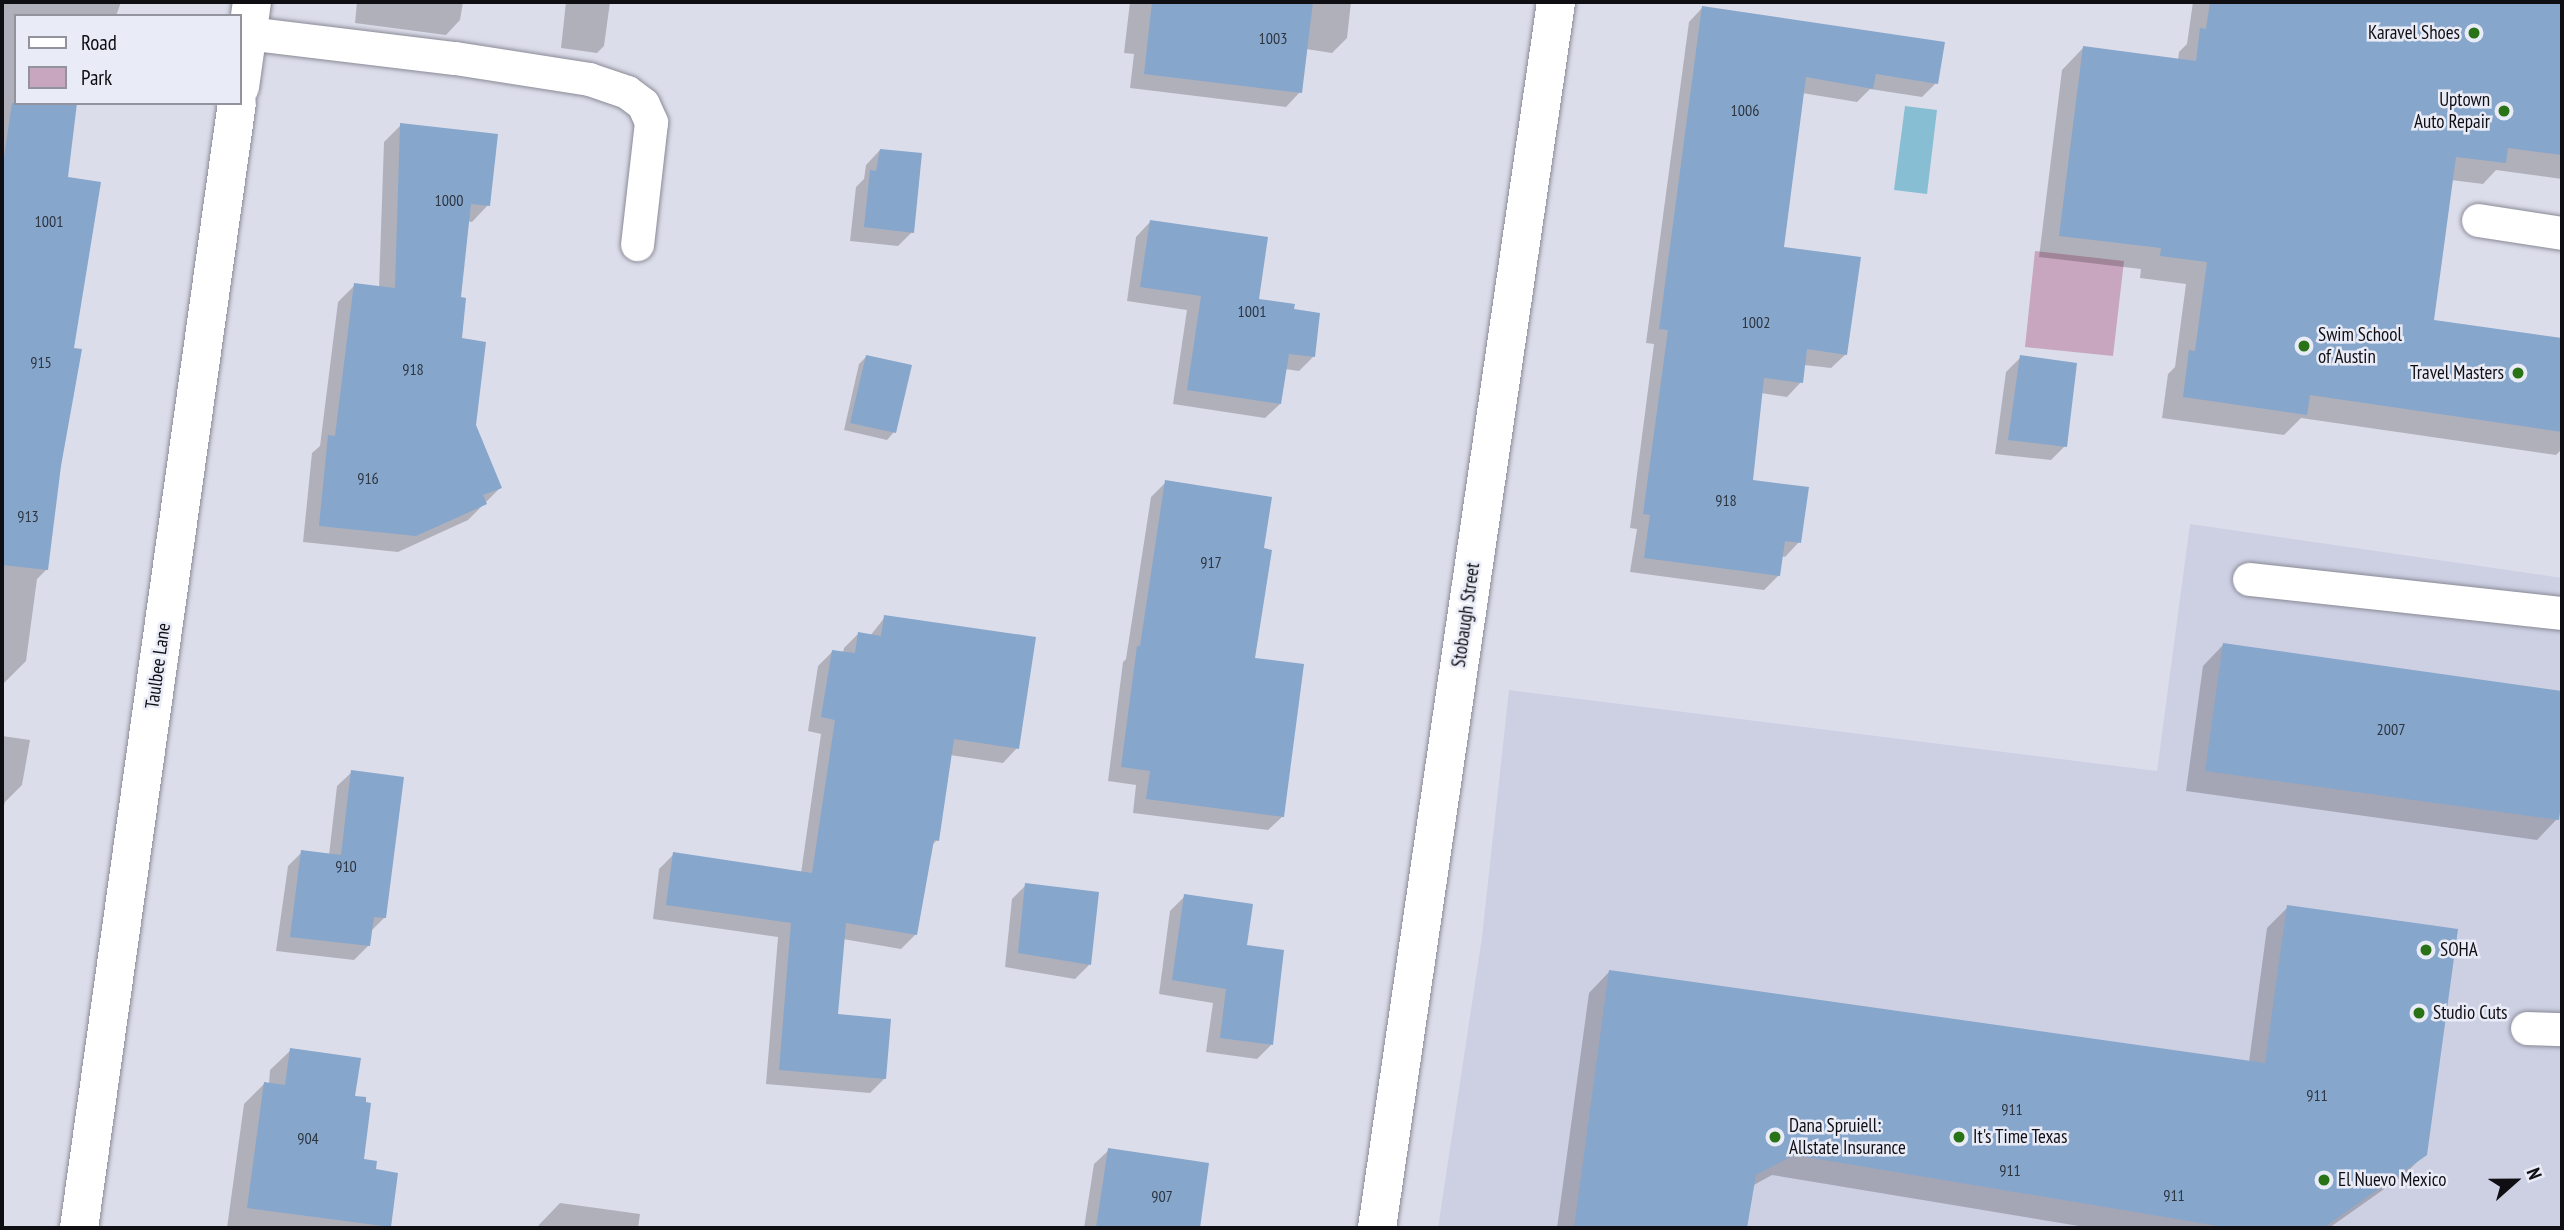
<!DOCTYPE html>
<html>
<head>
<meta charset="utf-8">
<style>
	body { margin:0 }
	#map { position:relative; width:2564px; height:1230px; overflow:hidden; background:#dcddea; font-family:"PT Sans Narrow",sans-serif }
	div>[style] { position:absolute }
	.built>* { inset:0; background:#cdd0e3 }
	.green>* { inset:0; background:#c8a6bf }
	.water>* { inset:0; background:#88bed3 }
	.shadow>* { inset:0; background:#0003 }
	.building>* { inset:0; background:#86a6cb }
	.roads { filter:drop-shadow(0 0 2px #898a96) drop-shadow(0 0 2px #898a96) }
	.lane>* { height:33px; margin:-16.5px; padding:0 16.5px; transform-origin:16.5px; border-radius:16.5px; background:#fff }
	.street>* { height:38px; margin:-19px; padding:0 19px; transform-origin:19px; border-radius:19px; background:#fff }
	.dots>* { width:19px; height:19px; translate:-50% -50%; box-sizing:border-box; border:4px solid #e9ebf7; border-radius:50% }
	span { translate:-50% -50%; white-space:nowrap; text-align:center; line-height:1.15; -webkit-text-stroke:5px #e9ebf7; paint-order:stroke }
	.number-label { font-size:16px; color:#2d3541 }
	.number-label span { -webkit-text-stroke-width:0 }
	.poi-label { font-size:19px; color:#0f0f13 }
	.right { translate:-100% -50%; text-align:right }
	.left { translate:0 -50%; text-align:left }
	.street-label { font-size:19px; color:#0f0f13 }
	.frame { position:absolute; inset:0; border:4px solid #0f0f13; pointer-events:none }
	.legend { position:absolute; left:14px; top:14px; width:228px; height:91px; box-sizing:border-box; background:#e9ebf7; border:2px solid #92939c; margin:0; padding:9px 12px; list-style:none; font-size:21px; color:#0f0f13 }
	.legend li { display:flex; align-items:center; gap:14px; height:35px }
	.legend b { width:35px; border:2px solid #92939c }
	.north { position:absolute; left:2480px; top:1146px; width:70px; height:70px; -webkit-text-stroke:5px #e9ebf7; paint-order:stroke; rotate:69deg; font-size:19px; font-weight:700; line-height:28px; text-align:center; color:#0f0f13 }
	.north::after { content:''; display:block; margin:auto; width:24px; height:32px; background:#0f0f13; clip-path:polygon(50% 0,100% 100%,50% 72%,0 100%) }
</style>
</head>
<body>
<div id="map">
	<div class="built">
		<i style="clip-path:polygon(2190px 524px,2562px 578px,2562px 1228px,1438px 1228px,1482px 937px,1509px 690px,2157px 771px)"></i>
	</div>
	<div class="green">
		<i style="clip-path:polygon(2035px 251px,2124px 261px,2113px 356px,2025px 347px)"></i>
	</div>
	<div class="water">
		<i style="clip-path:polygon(1905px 106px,1937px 110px,1927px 194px,1894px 190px)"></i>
	</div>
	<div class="shadow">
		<i style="clip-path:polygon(2px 2px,121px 2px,116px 16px,16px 16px,16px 103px,67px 178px,72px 349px,80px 350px,73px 399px,69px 403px,46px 570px,37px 579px,26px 661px,2px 685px)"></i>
		<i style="clip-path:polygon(357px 2px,463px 2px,460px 20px,446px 35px,355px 23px)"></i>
		<i style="clip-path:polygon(566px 2px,610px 2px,604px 46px,597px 53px,561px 48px)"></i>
		<i style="clip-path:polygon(1130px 2px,1351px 2px,1347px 38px,1332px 53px,1306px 49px,1300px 92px,1286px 107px,1130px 88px,1134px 54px,1124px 53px)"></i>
		<i style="clip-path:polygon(2193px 2px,2562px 2px,2562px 179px,2496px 170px,2483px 184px,2451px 180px,2432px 321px,2562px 340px,2562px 449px,2556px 455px,2301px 418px,2284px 435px,2162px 418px,2168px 374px,2175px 367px,2186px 284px,2140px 278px,2141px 269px,2039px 257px,2062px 70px,2083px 48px,2178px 60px,2179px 52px,2187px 44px)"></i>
		<i style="clip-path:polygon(1703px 7px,1936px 83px,1922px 97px,1870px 89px,1857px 102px,1802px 93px,1782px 248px,1846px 354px,1831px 368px,1804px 365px,1801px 382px,1787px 397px,1761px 393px,1751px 481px,1799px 542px,1785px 557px,1781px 556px,1779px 575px,1764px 590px,1630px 572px,1637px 529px,1630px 528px,1654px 344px,1646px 343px,1689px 22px)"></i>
		<i style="clip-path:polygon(401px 125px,488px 205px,472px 222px,467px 221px,459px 299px,460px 340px,474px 425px,500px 488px,468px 520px,398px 552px,303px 542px,312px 453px,320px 446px,338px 302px,355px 285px,379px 288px,384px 142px)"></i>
		<i style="clip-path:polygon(880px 150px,912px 232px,898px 246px,850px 241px,856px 187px,864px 179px,866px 165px)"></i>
		<i style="clip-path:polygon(1150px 222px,1257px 301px,1292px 311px,1313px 357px,1299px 371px,1285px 369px,1280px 404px,1265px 418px,1173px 404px,1187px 310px,1127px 301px,1136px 237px)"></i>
		<i style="clip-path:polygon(866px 357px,894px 432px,887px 440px,844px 430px,859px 364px)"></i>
		<i style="clip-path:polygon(2021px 357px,2065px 446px,2051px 460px,1995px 454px,2006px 372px)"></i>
		<i style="clip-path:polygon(1166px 482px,1262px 550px,1253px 660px,1283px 816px,1268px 830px,1133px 813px,1136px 785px,1108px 781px,1123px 662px,1126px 659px,1151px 497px)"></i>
		<i style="clip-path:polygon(885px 617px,1017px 748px,1003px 763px,950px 755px,937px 840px,931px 846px,916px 934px,901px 949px,843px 939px,836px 1016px,885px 1078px,870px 1093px,766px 1084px,778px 937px,653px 919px,659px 869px,674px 854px,801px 873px,821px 734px,808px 731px,818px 666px,832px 652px,843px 653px,844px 648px,858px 634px,870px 636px)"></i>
		<i style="clip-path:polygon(2223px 645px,2562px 693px,2562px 782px,2557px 819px,2537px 840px,2186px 791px,2203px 666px)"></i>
		<i style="clip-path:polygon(2px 736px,30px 740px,22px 785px,5px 802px,2px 813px)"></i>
		<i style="clip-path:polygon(352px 772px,385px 917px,370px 932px,369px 945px,354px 960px,276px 951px,288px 866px,302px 852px,329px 855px,337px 786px)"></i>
		<i style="clip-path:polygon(1026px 885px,1089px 965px,1075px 979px,1005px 967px,1012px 899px)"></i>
		<i style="clip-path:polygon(1185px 896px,1245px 946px,1271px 1045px,1257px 1059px,1206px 1052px,1213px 1003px,1159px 994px,1170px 911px)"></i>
		<i style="clip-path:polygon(2288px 907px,2425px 1154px,2404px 1175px,2329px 1228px,2091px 1228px,1772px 1175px,1752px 1186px,1746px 1228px,1557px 1228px,1589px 993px,1609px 972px,2249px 1062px,2267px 928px)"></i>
		<i style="clip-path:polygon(291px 1050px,364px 1103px,362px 1161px,374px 1170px,388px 1228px,227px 1228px,244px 1104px,265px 1083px,269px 1084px,270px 1070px)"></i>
		<i style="clip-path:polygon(1109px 1150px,1207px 1164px,1198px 1228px,1084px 1228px,1094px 1164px)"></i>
		<i style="clip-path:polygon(560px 1203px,640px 1214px,638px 1228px,536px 1228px)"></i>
	</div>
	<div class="building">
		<i style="clip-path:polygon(1152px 2px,1313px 2px,1302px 93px,1144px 74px)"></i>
		<i style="clip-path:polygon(2210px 2px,2562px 2px,2562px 155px,2508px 148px,2506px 163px,2456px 157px,2434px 320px,2562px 338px,2562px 432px,2310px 395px,2307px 415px,2183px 397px,2189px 350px,2195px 351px,2207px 262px,2160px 256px,2161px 248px,2059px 236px,2083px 46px,2196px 61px,2200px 28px,2206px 29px)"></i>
		<i style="clip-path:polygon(1702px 6px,1945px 42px,1938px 84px,1876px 74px,1873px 89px,1806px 77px,1784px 247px,1861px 257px,1847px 355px,1807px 349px,1803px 383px,1764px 378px,1753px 480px,1809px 487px,1801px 543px,1785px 541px,1780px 576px,1644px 558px,1650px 515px,1643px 514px,1668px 330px,1659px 329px)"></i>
		<i style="clip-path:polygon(12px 103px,77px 103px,68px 177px,101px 182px,74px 348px,82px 349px,61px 466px,48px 570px,2px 565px,2px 171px)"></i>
		<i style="clip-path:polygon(400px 123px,498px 134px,490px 206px,471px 204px,461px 297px,466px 298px,462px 338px,486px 342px,476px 425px,502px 488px,483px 495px,487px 504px,416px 536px,319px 526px,328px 435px,335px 436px,354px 283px,395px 288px)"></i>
		<i style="clip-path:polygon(880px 149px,922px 153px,914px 233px,864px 227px,870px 170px,876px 171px)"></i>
		<i style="clip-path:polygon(1150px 220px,1268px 237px,1259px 299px,1295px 304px,1294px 309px,1320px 313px,1315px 357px,1289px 354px,1281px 404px,1187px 390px,1201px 296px,1140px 287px)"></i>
		<i style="clip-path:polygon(866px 355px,912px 365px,896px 433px,850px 423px)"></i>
		<i style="clip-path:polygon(2020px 355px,2077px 363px,2067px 447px,2008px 440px)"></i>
		<i style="clip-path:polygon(1165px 480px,1272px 497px,1264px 548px,1272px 550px,1255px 658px,1304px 664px,1284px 817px,1146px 799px,1150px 771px,1121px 767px,1137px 646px,1140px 646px)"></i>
		<i style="clip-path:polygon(884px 615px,1036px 637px,1019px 749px,954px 739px,939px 841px,934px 840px,917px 935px,846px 923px,838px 1014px,891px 1019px,886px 1079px,779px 1070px,791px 923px,666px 905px,673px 852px,812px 873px,835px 720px,821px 717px,832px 650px,855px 653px,858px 632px,881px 636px)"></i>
		<i style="clip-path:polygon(2223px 643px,2562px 691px,2562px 795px,2559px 820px,2205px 771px)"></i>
		<i style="clip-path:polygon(351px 770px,404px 777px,386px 918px,374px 917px,370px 946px,290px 937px,301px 850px,341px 855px)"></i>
		<i style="clip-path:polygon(1025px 883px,1099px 892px,1091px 965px,1018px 953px)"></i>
		<i style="clip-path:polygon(1184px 894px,1253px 904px,1247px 945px,1284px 950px,1273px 1045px,1220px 1038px,1226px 989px,1172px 980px)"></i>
		<i style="clip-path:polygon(2287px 905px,2458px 929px,2427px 1155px,2323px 1228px,2230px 1228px,1794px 1155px,1756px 1175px,1747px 1228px,1574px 1228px,1609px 970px,2265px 1063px)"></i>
		<i style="clip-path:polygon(290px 1048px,361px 1058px,355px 1096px,366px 1097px,366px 1102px,371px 1103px,364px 1159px,377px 1161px,376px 1169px,398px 1173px,391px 1227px,247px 1208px,264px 1082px,285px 1085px)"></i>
		<i style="clip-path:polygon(1108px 1148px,1209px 1163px,1200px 1228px,1096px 1228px)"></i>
	</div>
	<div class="roads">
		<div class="lane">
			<i style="left:247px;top:33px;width:209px;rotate:6.9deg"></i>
			<i style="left:455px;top:58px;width:136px;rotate:8.9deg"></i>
			<i style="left:589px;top:79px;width:40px;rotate:18.9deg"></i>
			<i style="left:627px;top:92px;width:20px;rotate:37deg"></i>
			<i style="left:643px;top:104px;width:20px;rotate:66deg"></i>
			<i style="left:651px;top:122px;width:123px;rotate:96.5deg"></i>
			<i style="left:2478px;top:220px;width:85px;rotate:8.8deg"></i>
			<i style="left:2249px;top:579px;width:315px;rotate:6.2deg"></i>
			<i style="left:2527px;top:1028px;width:35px;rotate:2deg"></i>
		</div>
		<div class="street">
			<i style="left:240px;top:87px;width:86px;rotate:-82deg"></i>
			<i style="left:79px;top:1228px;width:1136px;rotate:-82.01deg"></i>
			<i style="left:1377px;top:1228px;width:1239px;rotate:-81.69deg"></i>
		</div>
	</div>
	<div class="dots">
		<i style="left:2474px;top:33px;background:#297216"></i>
		<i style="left:2504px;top:111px;background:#297216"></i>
		<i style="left:2304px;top:346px;background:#297216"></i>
		<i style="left:2518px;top:373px;background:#297216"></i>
		<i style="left:2426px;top:950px;background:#297216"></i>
		<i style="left:2419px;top:1013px;background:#297216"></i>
		<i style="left:1775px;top:1137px;background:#297216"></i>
		<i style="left:1959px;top:1137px;background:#297216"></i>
		<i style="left:2324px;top:1180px;background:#297216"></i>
	</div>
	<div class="number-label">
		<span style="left:1273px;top:38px">1003</span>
		<span style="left:1745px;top:110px">1006</span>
		<span style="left:449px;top:200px">1000</span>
		<span style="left:49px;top:221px">1001</span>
		<span style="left:1252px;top:311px">1001</span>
		<span style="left:1756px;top:322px">1002</span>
		<span style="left:41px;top:362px">915</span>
		<span style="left:413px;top:369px">918</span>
		<span style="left:368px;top:478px">916</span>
		<span style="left:1726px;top:500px">918</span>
		<span style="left:28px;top:516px">913</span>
		<span style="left:1211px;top:562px">917</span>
		<span style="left:2391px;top:729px">2007</span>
		<span style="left:346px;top:866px">910</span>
		<span style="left:2317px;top:1095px">911</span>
		<span style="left:2012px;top:1109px">911</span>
		<span style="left:308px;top:1138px">904</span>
		<span style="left:2010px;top:1170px">911</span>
		<span style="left:2174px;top:1195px">911</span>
		<span style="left:1162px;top:1196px">907</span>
	</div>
	<div class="poi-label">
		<span class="right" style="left:2460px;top:33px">Karavel Shoes</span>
		<span class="right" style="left:2490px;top:111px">Uptown<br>Auto Repair</span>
		<span class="left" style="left:2318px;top:346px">Swim School<br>of Austin</span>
		<span class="right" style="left:2504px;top:373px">Travel Masters</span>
		<span class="left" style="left:2440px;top:950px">SOHA</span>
		<span class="left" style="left:2433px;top:1013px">Studio Cuts</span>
		<span class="left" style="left:1789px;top:1137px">Dana Spruiell:<br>Allstate Insurance</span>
		<span class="left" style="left:1973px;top:1137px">It's Time Texas</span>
		<span class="left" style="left:2338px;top:1180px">El Nuevo Mexico</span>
	</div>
	<div class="street-label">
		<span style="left:1466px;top:615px;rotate:-82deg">Stobaugh Street</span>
		<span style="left:158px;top:666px;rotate:-82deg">Taulbee Lane</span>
	</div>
	<div class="frame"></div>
	<ul class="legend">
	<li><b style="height:9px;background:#fff"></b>Road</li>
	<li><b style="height:19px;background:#c8a6bf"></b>Park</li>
	</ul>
	<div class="north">N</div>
</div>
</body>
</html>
